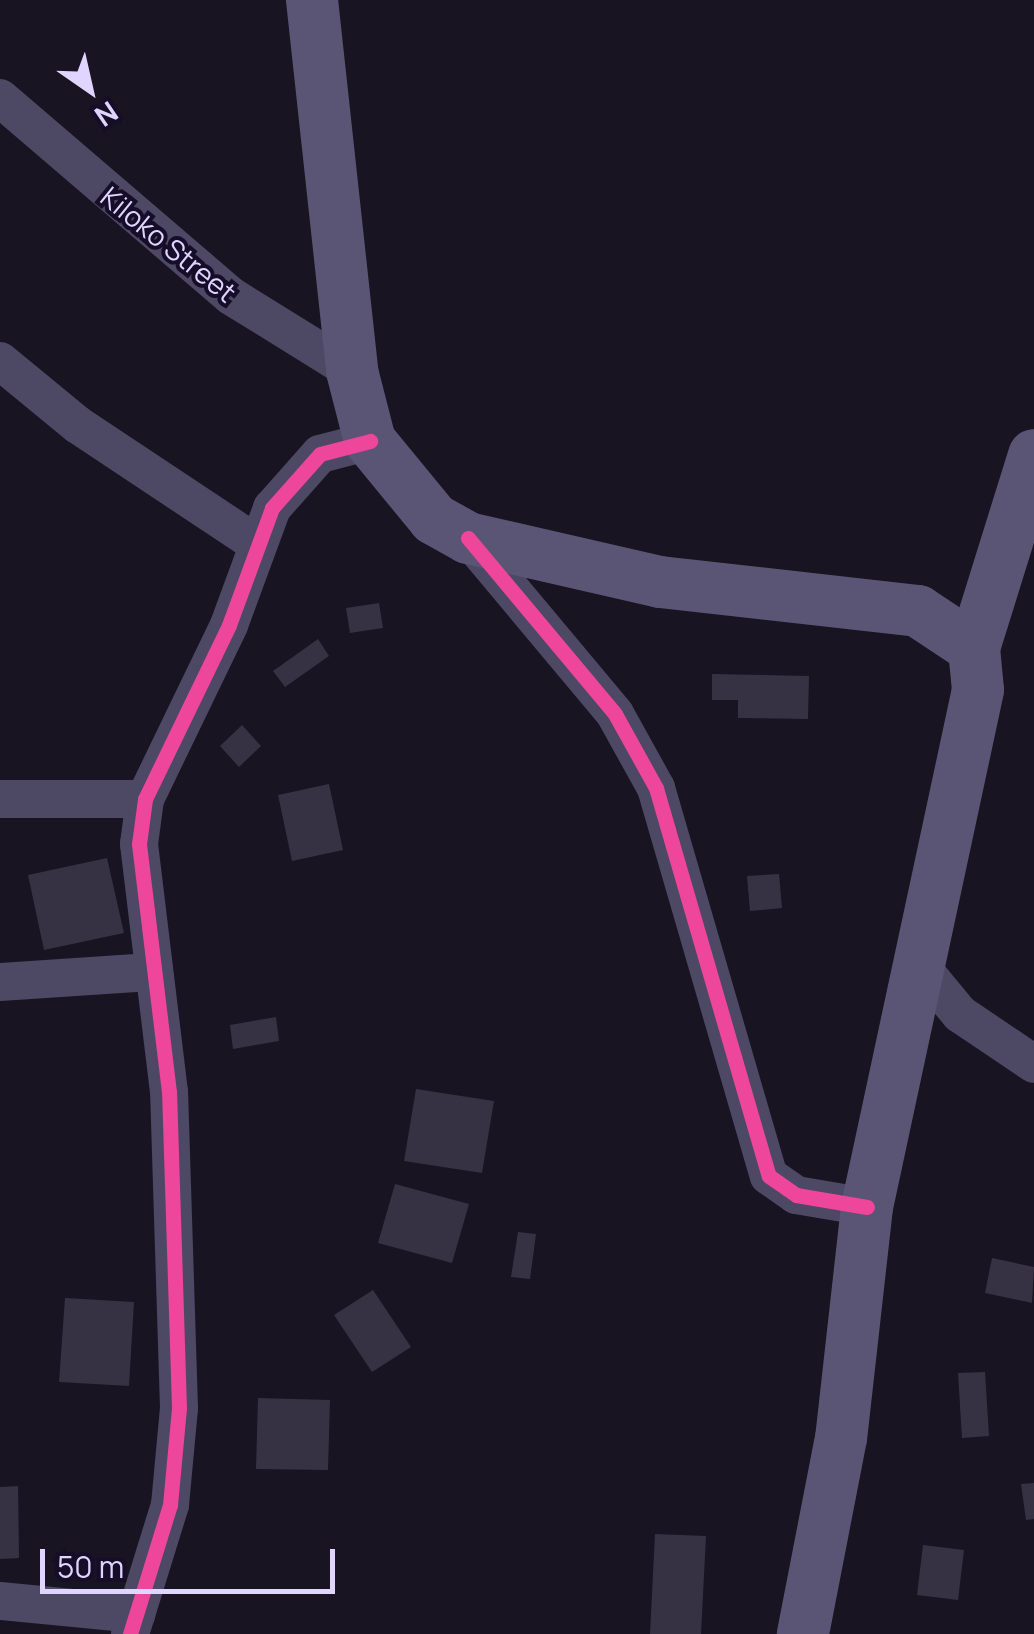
<!DOCTYPE html>
<html>
<head>
<meta charset="utf-8">
<style>
	body { margin:0 }
	#map { position:relative; width:1034px; height:1634px; overflow:hidden; background:#181422; font-family:Manrope,sans-serif }
	div>[style] { position:absolute }
	.building>* { inset:0; background:#373144 }
	.street>* { height:38px; margin:-19px; padding:0 19px; transform-origin:19px; border-radius:19px; background:#4d4863 }
	.secondary>* { height:52px; margin:-26px; padding:0 26px; transform-origin:26px; border-radius:26px; background:#5b5575 }
	.cycleway>* { height:15px; margin:-7.5px; padding:0 7.5px; transform-origin:7.5px; border-radius:7.5px; background:#ed469a }
	span { translate:-50% -50%; white-space:nowrap; text-align:center; line-height:1.15; -webkit-text-stroke:8px #160e28; paint-order:stroke }
	.street-label { font-size:28px; color:#dfd5ff }
	.north { position:absolute; left:40px; top:40px; width:100px; height:100px; -webkit-text-stroke:8px #160e28; paint-order:stroke; rotate:146deg; font-size:28px; font-weight:700; line-height:40px; text-align:center; color:#dfd5ff }
	.north::after { content:''; display:block; margin:auto; width:35px; height:45px; background:#dfd5ff; clip-path:polygon(50% 0,100% 100%,50% 72%,0 100%) }
	.scale { position:absolute; left:40px; top:1549px; width:295px; height:45px; box-sizing:border-box; border:5px solid #dfd5ff; border-top:0; padding-left:12px; font-size:30px; line-height:35px; white-space:nowrap; color:#dfd5ff; -webkit-text-stroke:8px #160e28; paint-order:stroke }
</style>
</head>
<body>
<div id="map">
	<div class="building">
		<i style="clip-path:polygon(379px 603px,383px 628px,350px 633px,346px 608px)"></i>
		<i style="clip-path:polygon(318px 639px,329px 656px,285px 687px,273px 671px)"></i>
		<i style="clip-path:polygon(712px 674px,809px 676px,808px 719px,738px 718px,738px 700px,712px 700px)"></i>
		<i style="clip-path:polygon(242px 725px,261px 746px,239px 767px,220px 746px)"></i>
		<i style="clip-path:polygon(329px 784px,343px 850px,292px 861px,278px 795px)"></i>
		<i style="clip-path:polygon(107px 858px,124px 933px,44px 950px,28px 875px)"></i>
		<i style="clip-path:polygon(779px 874px,782px 908px,750px 911px,747px 876px)"></i>
		<i style="clip-path:polygon(276px 1017px,279px 1041px,233px 1049px,230px 1025px)"></i>
		<i style="clip-path:polygon(416px 1089px,494px 1101px,482px 1173px,404px 1161px)"></i>
		<i style="clip-path:polygon(395px 1184px,469px 1204px,452px 1263px,378px 1243px)"></i>
		<i style="clip-path:polygon(518px 1232px,536px 1234px,530px 1279px,511px 1277px)"></i>
		<i style="clip-path:polygon(992px 1258px,1034px 1267px,1032px 1303px,985px 1293px)"></i>
		<i style="clip-path:polygon(373px 1290px,411px 1347px,372px 1372px,334px 1315px)"></i>
		<i style="clip-path:polygon(65px 1298px,134px 1302px,129px 1386px,59px 1382px)"></i>
		<i style="clip-path:polygon(985px 1372px,989px 1436px,962px 1438px,958px 1373px)"></i>
		<i style="clip-path:polygon(258px 1398px,330px 1400px,328px 1470px,256px 1469px)"></i>
		<i style="clip-path:polygon(1034px 1483px,1034px 1519px,1026px 1520px,1021px 1484px)"></i>
		<i style="clip-path:polygon(18px 1486px,19px 1558px,0 1559px,0 1487px)"></i>
		<i style="clip-path:polygon(655px 1534px,706px 1536px,701px 1634px,650px 1634px)"></i>
		<i style="clip-path:polygon(923px 1545px,964px 1550px,958px 1600px,917px 1595px)"></i>
	</div>
	<div class="street">
		<i style="left:0;top:98px;width:304px;rotate:40.6deg"></i>
		<i style="left:231px;top:296px;width:142px;rotate:31.8deg"></i>
		<i style="left:0;top:361px;width:101px;rotate:39.4deg"></i>
		<i style="left:78px;top:425px;width:215px;rotate:33.6deg"></i>
		<i style="left:468px;top:538px;width:229px;rotate:50.1deg"></i>
		<i style="left:615px;top:714px;width:85px;rotate:61deg"></i>
		<i style="left:656px;top:788px;width:404px;rotate:73.8deg"></i>
		<i style="left:769px;top:1176px;width:33px;rotate:35deg"></i>
		<i style="left:796px;top:1195px;width:72px;rotate:9.6deg"></i>
		<i style="left:0;top:799px;width:145px"></i>
		<i style="left:916px;top:961px;width:69px;rotate:50.3deg"></i>
		<i style="left:960px;top:1014px;width:89px;rotate:34deg"></i>
		<i style="left:0;top:982px;width:151px;rotate:-3.8deg"></i>
		<i style="left:0;top:1601px;width:137px;rotate:5.5deg"></i>
		<i style="left:130px;top:1634px;width:135px;rotate:-72.8deg"></i>
		<i style="left:170px;top:1505px;width:97px;rotate:-84.7deg"></i>
		<i style="left:179px;top:1408px;width:316px;rotate:-91.8deg"></i>
		<i style="left:169px;top:1092px;width:250px;rotate:-96.9deg"></i>
		<i style="left:139px;top:844px;width:45px;rotate:-82.4deg"></i>
		<i style="left:145px;top:799px;width:193px;rotate:-64.2deg"></i>
		<i style="left:229px;top:625px;width:125px;rotate:-69.8deg"></i>
		<i style="left:272px;top:508px;width:72px;rotate:-48.4deg"></i>
		<i style="left:320px;top:454px;width:52px;rotate:-14.6deg"></i>
	</div>
	<div class="secondary">
		<i style="left:312px;top:0;width:373px;rotate:83.8deg"></i>
		<i style="left:352px;top:371px;width:72px;rotate:75.6deg"></i>
		<i style="left:370px;top:441px;width:101px;rotate:50.6deg"></i>
		<i style="left:434px;top:519px;width:39px;rotate:29deg"></i>
		<i style="left:468px;top:538px;width:197px;rotate:12.9deg"></i>
		<i style="left:660px;top:582px;width:260px;rotate:6.4deg"></i>
		<i style="left:918px;top:611px;width:67px;rotate:33.5deg"></i>
		<i style="left:974px;top:648px;width:42px;rotate:84.6deg"></i>
		<i style="left:978px;top:690px;width:529px;rotate:102.12deg"></i>
		<i style="left:867px;top:1207px;width:232px;rotate:96.4deg"></i>
		<i style="left:841px;top:1438px;width:200px;rotate:101deg"></i>
		<i style="left:974px;top:648px;width:202px;rotate:-72.7deg"></i>
	</div>
	<div class="cycleway">
		<i style="left:468px;top:538px;width:229px;rotate:50.1deg"></i>
		<i style="left:615px;top:714px;width:85px;rotate:61deg"></i>
		<i style="left:656px;top:788px;width:404px;rotate:73.8deg"></i>
		<i style="left:769px;top:1176px;width:33px;rotate:35deg"></i>
		<i style="left:796px;top:1195px;width:72px;rotate:9.6deg"></i>
		<i style="left:130px;top:1634px;width:135px;rotate:-72.8deg"></i>
		<i style="left:170px;top:1505px;width:97px;rotate:-84.7deg"></i>
		<i style="left:179px;top:1408px;width:316px;rotate:-91.8deg"></i>
		<i style="left:169px;top:1092px;width:250px;rotate:-96.9deg"></i>
		<i style="left:139px;top:844px;width:45px;rotate:-82.4deg"></i>
		<i style="left:145px;top:799px;width:193px;rotate:-64.2deg"></i>
		<i style="left:229px;top:625px;width:125px;rotate:-69.8deg"></i>
		<i style="left:272px;top:508px;width:72px;rotate:-48.4deg"></i>
		<i style="left:320px;top:454px;width:52px;rotate:-14.6deg"></i>
	</div>
	<div class="street-label">
		<span style="left:169px;top:244px;rotate:39deg">Kiloko Street</span>
	</div>
	<div class="north">N</div>
	<div class="scale">50 m</div>
</div>
</body>
</html>
